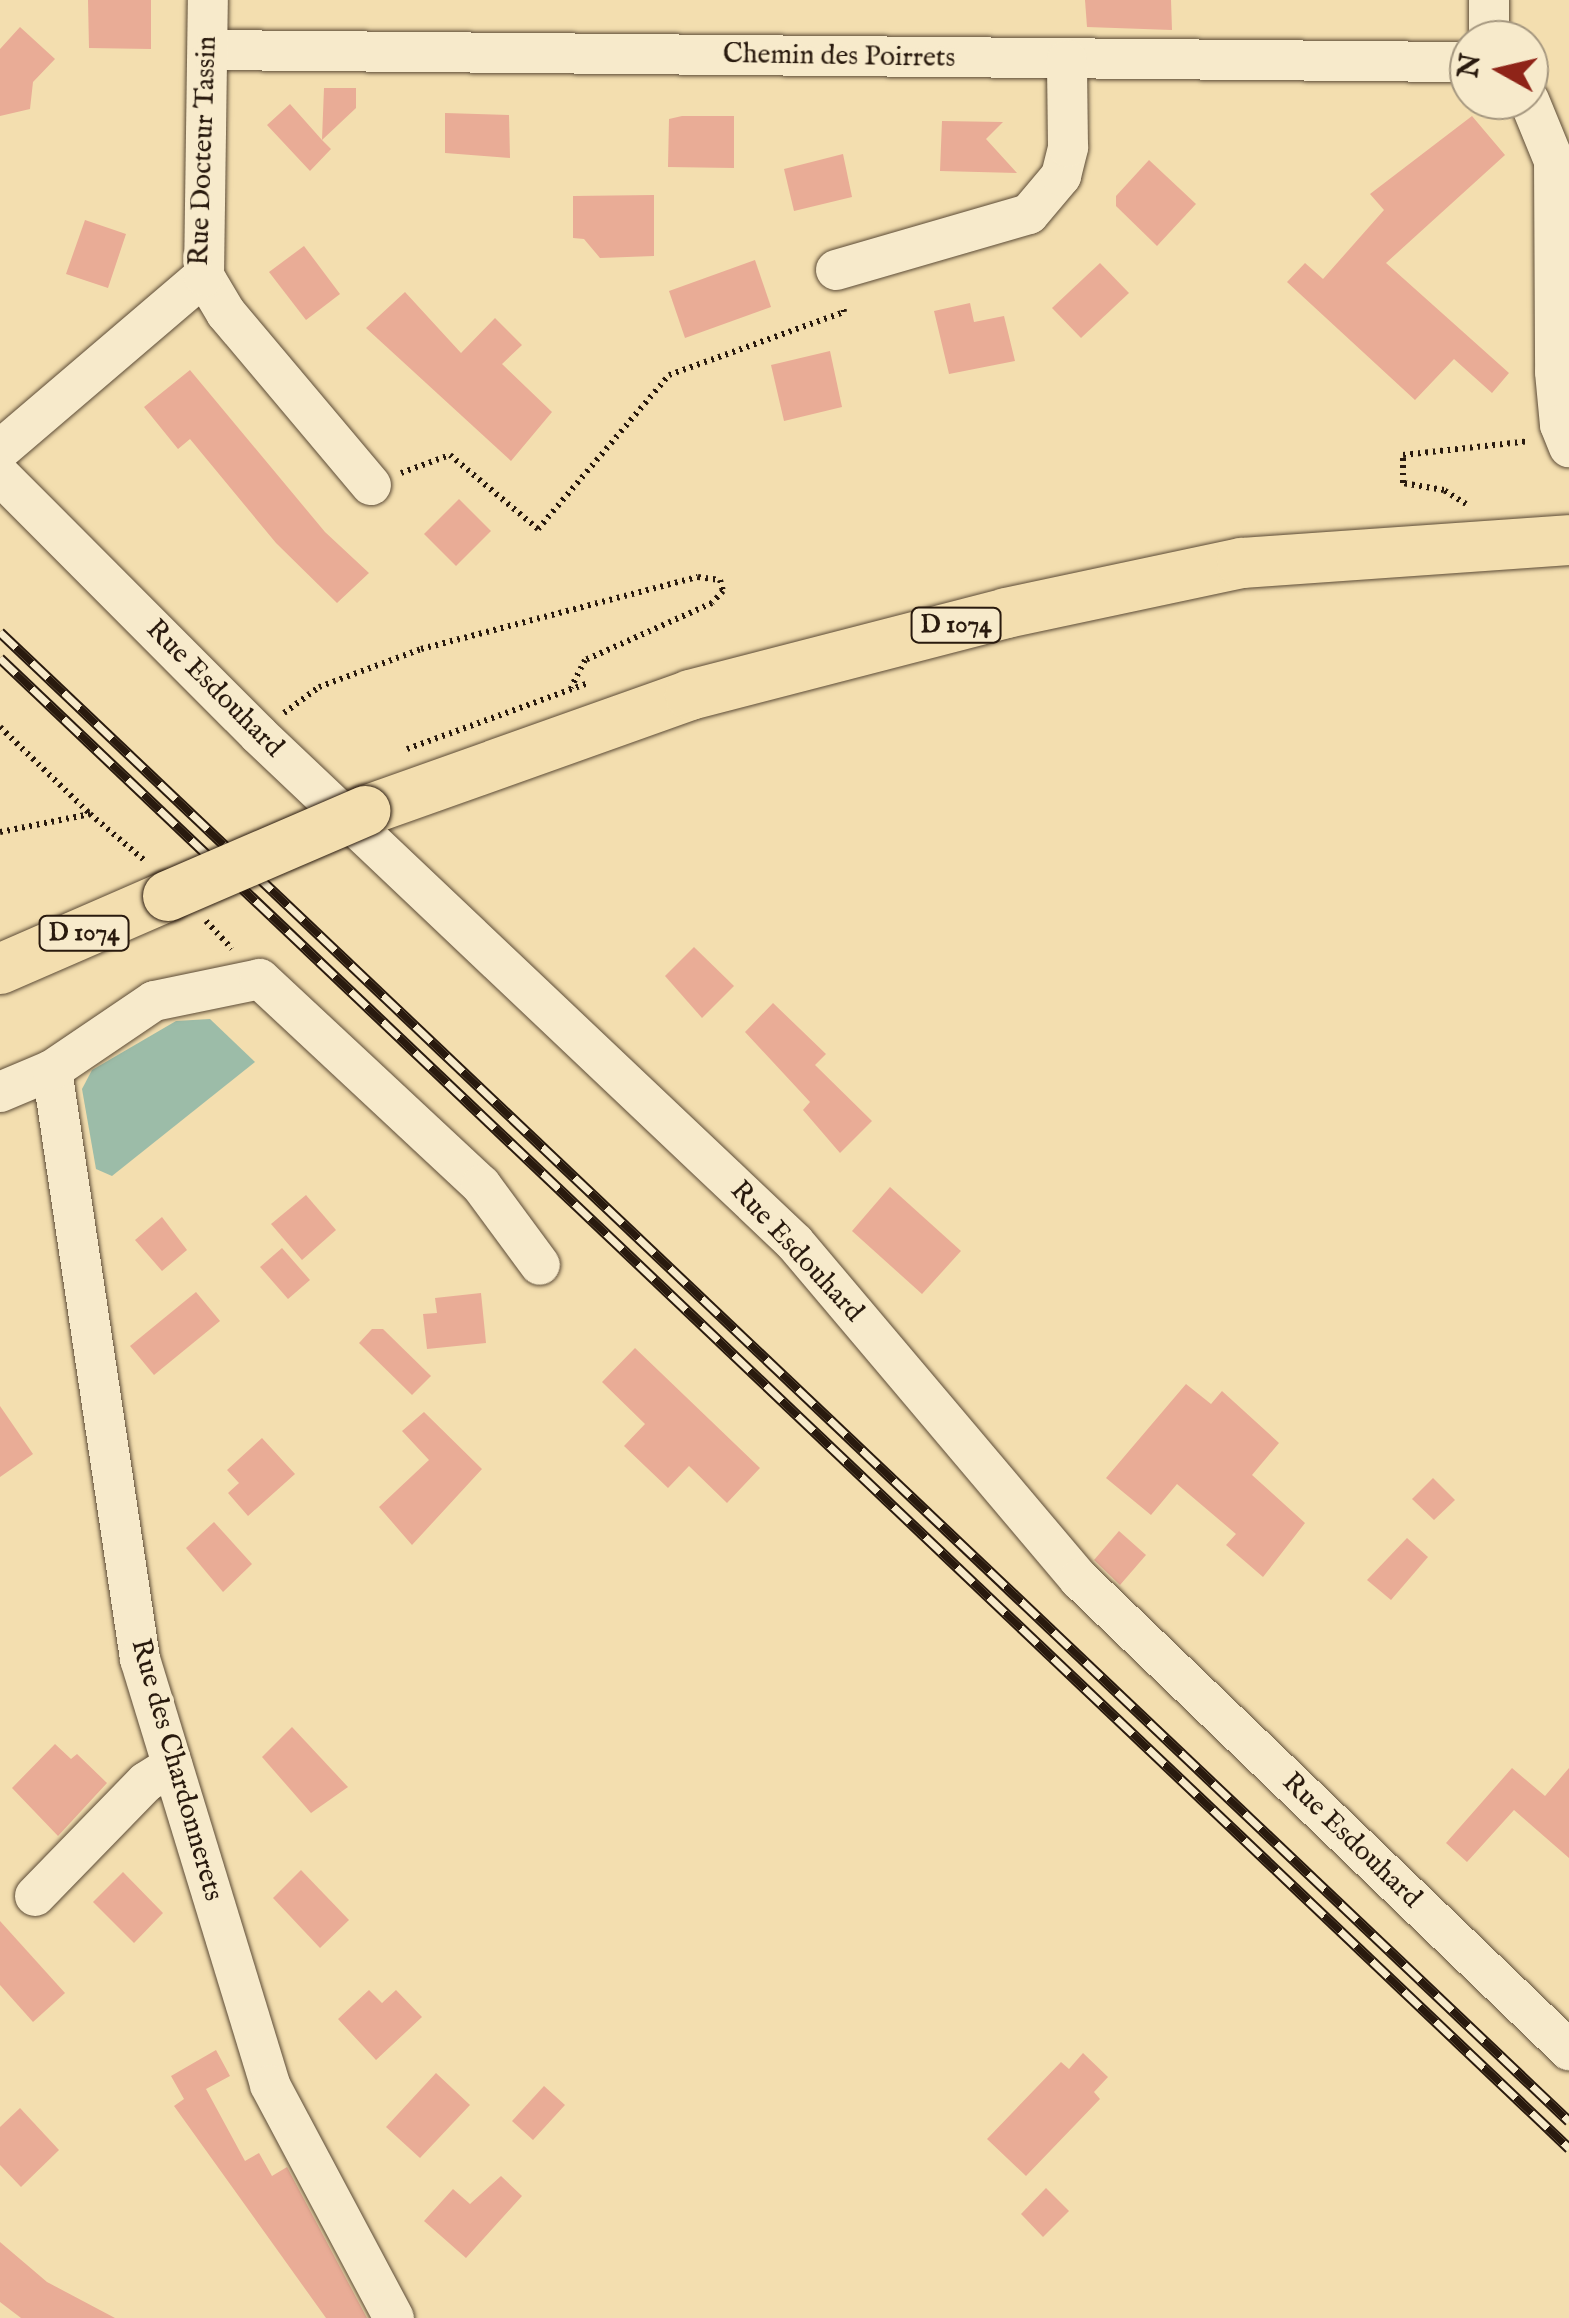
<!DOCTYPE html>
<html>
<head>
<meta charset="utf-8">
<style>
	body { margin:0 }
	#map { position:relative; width:1569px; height:2318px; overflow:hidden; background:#f3deaf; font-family:"IM FELL English",serif }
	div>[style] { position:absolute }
	.water>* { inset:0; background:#9cbca8 }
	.building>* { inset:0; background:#e9ac96 }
	.path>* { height:6px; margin-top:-3px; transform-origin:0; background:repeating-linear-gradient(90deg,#291a0e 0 2.5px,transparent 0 7.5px) }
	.roads { filter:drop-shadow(0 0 2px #5c4b36) drop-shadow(0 0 2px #5c4b36) }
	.minor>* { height:40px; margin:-20px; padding:0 20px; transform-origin:20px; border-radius:20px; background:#f7eacb }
	.major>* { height:50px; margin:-25px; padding:0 25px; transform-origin:25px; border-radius:25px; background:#f3deaf }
	.rail>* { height:11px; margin-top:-5.5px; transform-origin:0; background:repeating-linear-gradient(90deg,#f7eacb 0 22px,#291a0e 0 44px); box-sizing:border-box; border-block:2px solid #291a0e }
	.bridges { filter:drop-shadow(0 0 2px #291a0e) drop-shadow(0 0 2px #291a0e) }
	.major-bridge>* { height:50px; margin:-25px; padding:0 25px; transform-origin:25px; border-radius:25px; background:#f3deaf }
	span { translate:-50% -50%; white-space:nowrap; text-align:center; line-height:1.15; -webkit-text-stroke:8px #f7eacb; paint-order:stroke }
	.shield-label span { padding:2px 8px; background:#f7eacb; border:2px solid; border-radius:8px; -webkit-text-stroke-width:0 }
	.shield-label { font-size:25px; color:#291a0e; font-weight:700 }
	.street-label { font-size:28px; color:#291a0e }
	.north { position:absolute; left:1449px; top:20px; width:100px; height:100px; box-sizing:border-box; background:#f7eacb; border:2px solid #a5977f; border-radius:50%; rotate:278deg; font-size:28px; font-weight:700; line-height:40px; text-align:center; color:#291a0e }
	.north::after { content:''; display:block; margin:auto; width:35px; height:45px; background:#8f2418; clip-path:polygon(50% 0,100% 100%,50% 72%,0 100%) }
</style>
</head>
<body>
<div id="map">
	<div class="water">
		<i style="clip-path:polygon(210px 1019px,255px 1062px,112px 1176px,96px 1169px,82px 1089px,92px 1070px,176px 1021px)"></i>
	</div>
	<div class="building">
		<i style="clip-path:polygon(88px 0,151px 0,151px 49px,89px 48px)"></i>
		<i style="clip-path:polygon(1085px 0,1171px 0,1172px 30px,1087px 27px)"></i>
		<i style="clip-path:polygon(20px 27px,55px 59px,33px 82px,30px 109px,0 116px,0 49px)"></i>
		<i style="clip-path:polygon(324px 88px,356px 88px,356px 108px,322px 140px,331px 149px,310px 171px,267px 125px,290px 104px,322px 140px)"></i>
		<i style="clip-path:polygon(445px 113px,509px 115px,510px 158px,445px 153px)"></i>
		<i style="clip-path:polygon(682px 116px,734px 116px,734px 168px,668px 167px,669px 119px)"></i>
		<i style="clip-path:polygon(1472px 116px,1505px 155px,1386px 263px,1509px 373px,1492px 393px,1454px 359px,1415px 400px,1287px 282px,1305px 263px,1323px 279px,1384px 210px,1370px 194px)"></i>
		<i style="clip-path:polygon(942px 121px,1003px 122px,986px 139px,1017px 173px,940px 171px)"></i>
		<i style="clip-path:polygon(843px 154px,852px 197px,794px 211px,784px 169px)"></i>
		<i style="clip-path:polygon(1149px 160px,1196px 204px,1157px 246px,1116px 206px,1116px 196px)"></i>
		<i style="clip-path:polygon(654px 195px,654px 256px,600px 258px,584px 239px,573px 238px,573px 196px)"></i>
		<i style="clip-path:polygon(85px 220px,126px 234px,108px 288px,66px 274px)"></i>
		<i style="clip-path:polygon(304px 246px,340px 294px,306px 320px,269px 272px)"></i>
		<i style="clip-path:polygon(755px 260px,771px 307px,685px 338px,669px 291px)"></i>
		<i style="clip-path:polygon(1100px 263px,1129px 293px,1081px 338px,1052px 308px)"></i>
		<i style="clip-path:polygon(405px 292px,461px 353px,495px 318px,522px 345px,502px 364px,552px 412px,511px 461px,366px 328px)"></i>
		<i style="clip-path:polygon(970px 303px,974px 322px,1004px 316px,1015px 361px,949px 374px,934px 311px)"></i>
		<i style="clip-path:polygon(830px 351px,842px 407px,784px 421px,771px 365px)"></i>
		<i style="clip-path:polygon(190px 370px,325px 532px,369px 573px,337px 603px,276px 543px,190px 439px,178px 449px,144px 407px)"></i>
		<i style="clip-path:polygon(459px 499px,491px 531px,456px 566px,424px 534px)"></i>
		<i style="clip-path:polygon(694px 947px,734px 986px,702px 1018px,665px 976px)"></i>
		<i style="clip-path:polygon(773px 1003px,826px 1054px,815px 1065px,872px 1121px,840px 1153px,803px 1110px,810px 1102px,745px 1032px)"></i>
		<i style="clip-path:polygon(890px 1187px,961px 1251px,922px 1294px,852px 1231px)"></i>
		<i style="clip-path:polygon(306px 1195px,336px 1230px,302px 1260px,271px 1224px)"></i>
		<i style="clip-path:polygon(162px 1217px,187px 1250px,162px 1271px,135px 1240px)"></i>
		<i style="clip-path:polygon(282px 1248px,310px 1280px,288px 1299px,260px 1267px)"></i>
		<i style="clip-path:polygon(196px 1292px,220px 1321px,154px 1375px,130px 1346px)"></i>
		<i style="clip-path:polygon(481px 1293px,486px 1343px,427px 1349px,423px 1314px,437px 1313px,435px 1298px)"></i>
		<i style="clip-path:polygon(372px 1329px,383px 1329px,431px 1376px,412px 1395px,359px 1343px)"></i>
		<i style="clip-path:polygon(635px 1348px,760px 1468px,727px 1503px,689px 1466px,668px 1488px,624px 1446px,645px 1424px,602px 1382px)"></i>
		<i style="clip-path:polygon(1186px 1384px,1211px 1404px,1222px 1391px,1279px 1443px,1252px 1475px,1305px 1523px,1263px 1577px,1226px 1545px,1236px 1534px,1177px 1484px,1151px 1515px,1106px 1478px)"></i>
		<i style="clip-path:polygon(0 1406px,33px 1454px,0 1477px)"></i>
		<i style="clip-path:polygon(424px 1412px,482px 1469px,412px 1545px,379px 1507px,429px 1460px,402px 1431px)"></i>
		<i style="clip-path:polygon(262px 1438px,295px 1474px,248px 1516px,228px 1493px,239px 1483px,227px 1470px)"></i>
		<i style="clip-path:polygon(1433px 1478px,1455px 1500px,1434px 1520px,1412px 1499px)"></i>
		<i style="clip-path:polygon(214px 1522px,252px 1564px,223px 1592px,186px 1548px)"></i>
		<i style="clip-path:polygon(1119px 1531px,1146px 1555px,1120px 1585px,1094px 1560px)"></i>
		<i style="clip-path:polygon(1407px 1538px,1428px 1557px,1391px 1600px,1367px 1580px)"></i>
		<i style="clip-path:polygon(292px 1727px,348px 1787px,311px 1813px,262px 1757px)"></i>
		<i style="clip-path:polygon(55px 1744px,71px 1759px,77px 1754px,107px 1783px,58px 1836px,12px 1788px)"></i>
		<i style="clip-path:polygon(1512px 1768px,1545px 1796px,1569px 1768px,1569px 1858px,1514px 1810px,1467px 1862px,1446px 1843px)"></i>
		<i style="clip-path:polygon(301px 1870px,349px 1920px,320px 1948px,273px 1898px)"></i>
		<i style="clip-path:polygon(123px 1872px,163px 1913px,134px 1943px,93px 1902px)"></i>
		<i style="clip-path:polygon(0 1921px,65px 1993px,33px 2022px,0 1985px)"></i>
		<i style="clip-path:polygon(369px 1990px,382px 2003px,396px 1990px,422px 2017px,376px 2060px,338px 2019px)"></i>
		<i style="clip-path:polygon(216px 2050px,230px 2076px,206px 2089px,245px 2161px,259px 2153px,272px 2176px,287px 2167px,367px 2318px,326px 2318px,174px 2106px,184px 2099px,171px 2076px)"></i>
		<i style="clip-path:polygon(1083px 2053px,1108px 2077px,1094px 2092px,1100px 2099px,1026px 2176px,987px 2139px,1061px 2062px,1069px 2069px)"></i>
		<i style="clip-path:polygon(436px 2073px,470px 2105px,420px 2158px,386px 2127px)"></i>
		<i style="clip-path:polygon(544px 2086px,565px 2105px,533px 2140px,512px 2121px)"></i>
		<i style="clip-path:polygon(20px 2108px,59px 2150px,21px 2187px,0 2165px,0 2127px)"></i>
		<i style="clip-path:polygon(501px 2176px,522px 2196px,466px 2258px,424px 2221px,453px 2189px,470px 2204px)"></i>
		<i style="clip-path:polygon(1046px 2188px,1069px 2211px,1043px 2237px,1021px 2214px)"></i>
		<i style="clip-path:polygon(0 2242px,47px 2282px,115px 2318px,21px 2318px,0 2302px)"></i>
	</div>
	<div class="path">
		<i style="left:401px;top:473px;width:52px;rotate:-20.2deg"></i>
		<i style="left:450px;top:455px;width:115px;rotate:40.1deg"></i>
		<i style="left:538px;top:529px;width:202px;rotate:-49.6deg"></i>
		<i style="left:669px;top:375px;width:186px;rotate:-19.8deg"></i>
		<i style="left:844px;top:312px;width:6px;rotate:-99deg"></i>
		<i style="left:1466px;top:504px;width:26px;rotate:-148deg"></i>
		<i style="left:1444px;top:490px;width:42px;rotate:-170.3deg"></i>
		<i style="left:1403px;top:483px;width:28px;rotate:-90deg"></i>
		<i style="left:1403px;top:455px;width:127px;rotate:-6.3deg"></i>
		<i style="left:284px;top:713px;width:44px;rotate:-36.6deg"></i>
		<i style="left:319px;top:687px;width:109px;rotate:-20.4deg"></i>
		<i style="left:421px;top:649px;width:286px;rotate:-14.6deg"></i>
		<i style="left:698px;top:577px;width:22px;rotate:8deg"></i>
		<i style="left:720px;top:580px;width:11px;rotate:75deg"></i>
		<i style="left:723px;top:591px;width:16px;rotate:133deg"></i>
		<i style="left:712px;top:603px;width:139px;rotate:155.8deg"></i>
		<i style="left:585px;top:660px;width:31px;rotate:117deg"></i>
		<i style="left:0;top:727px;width:124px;rotate:44deg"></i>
		<i style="left:407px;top:749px;width:193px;rotate:-20deg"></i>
		<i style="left:0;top:832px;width:92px;rotate:-11.3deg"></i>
		<i style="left:90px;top:814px;width:71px;rotate:40.4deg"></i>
		<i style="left:206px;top:921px;width:38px;rotate:47deg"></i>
	</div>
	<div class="roads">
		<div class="minor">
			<i style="left:1489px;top:0;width:40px;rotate:90deg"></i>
			<i style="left:209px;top:50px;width:1260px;rotate:0.55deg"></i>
			<i style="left:1529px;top:100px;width:66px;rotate:67.7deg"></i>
			<i style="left:1554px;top:161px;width:211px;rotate:89.7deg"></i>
			<i style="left:1555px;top:372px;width:53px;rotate:84.6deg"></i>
			<i style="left:1560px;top:425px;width:24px;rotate:68deg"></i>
			<i style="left:836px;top:270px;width:201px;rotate:-16.2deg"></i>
			<i style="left:1029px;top:214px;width:50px;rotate:-49.9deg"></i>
			<i style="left:1061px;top:176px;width:30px;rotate:-76deg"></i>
			<i style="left:1068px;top:147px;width:87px;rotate:-90.7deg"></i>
			<i style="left:204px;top:276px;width:43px;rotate:59.3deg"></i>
			<i style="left:226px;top:313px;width:225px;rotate:49.9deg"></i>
			<i style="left:0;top:450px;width:268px;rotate:-40.5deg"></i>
			<i style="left:204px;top:276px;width:276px;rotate:-89.2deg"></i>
			<i style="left:0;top:475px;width:367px;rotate:45.1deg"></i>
			<i style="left:259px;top:735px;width:738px;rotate:43.46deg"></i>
			<i style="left:795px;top:1243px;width:440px;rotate:49.8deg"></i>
			<i style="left:1079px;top:1579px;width:680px;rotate:43.87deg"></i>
			<i style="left:52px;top:1070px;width:596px;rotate:81.5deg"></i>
			<i style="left:140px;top:1659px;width:445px;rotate:73deg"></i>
			<i style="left:270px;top:2085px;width:264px;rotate:62deg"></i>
			<i style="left:0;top:1092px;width:56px;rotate:-22.9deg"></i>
			<i style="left:52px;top:1070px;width:123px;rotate:-34.1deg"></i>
			<i style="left:154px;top:1001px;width:108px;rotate:-11.7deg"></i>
			<i style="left:260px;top:979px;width:302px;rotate:43deg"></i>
			<i style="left:481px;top:1185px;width:99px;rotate:53.6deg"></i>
			<i style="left:35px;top:1896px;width:159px;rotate:-45.8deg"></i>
			<i style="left:146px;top:1782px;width:31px;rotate:-32deg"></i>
		</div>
		<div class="major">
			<i style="left:365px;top:811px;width:345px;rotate:-19.6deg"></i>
			<i style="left:690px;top:695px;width:326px;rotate:-14.5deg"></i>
			<i style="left:1006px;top:613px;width:241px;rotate:-12deg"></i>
			<i style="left:1242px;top:563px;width:328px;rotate:-4deg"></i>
			<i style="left:0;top:969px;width:183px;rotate:-23.5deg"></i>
		</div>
	</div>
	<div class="rail">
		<i style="left:0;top:632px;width:2163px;rotate:43.5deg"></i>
		<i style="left:0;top:658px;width:2164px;rotate:43.52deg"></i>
	</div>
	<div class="bridges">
		<div class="major-bridge">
			<i style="left:168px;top:896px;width:215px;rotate:-23.3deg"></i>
		</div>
	</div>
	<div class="shield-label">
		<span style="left:956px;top:625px">D 1074</span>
		<span style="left:84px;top:933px">D 1074</span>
	</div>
	<div class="street-label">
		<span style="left:839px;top:57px;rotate:1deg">Chemin des Poirrets</span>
		<span style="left:204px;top:151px;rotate:-88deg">Rue Docteur Tassin</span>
		<span style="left:214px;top:689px;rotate:45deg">Rue Esdouhard</span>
		<span style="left:796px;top:1252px;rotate:47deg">Rue Esdouhard</span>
		<span style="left:176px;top:1770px;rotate:74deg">Rue des Chardonnerets</span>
		<span style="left:1351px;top:1841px;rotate:44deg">Rue Esdouhard</span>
	</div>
	<div class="north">N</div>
</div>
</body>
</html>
